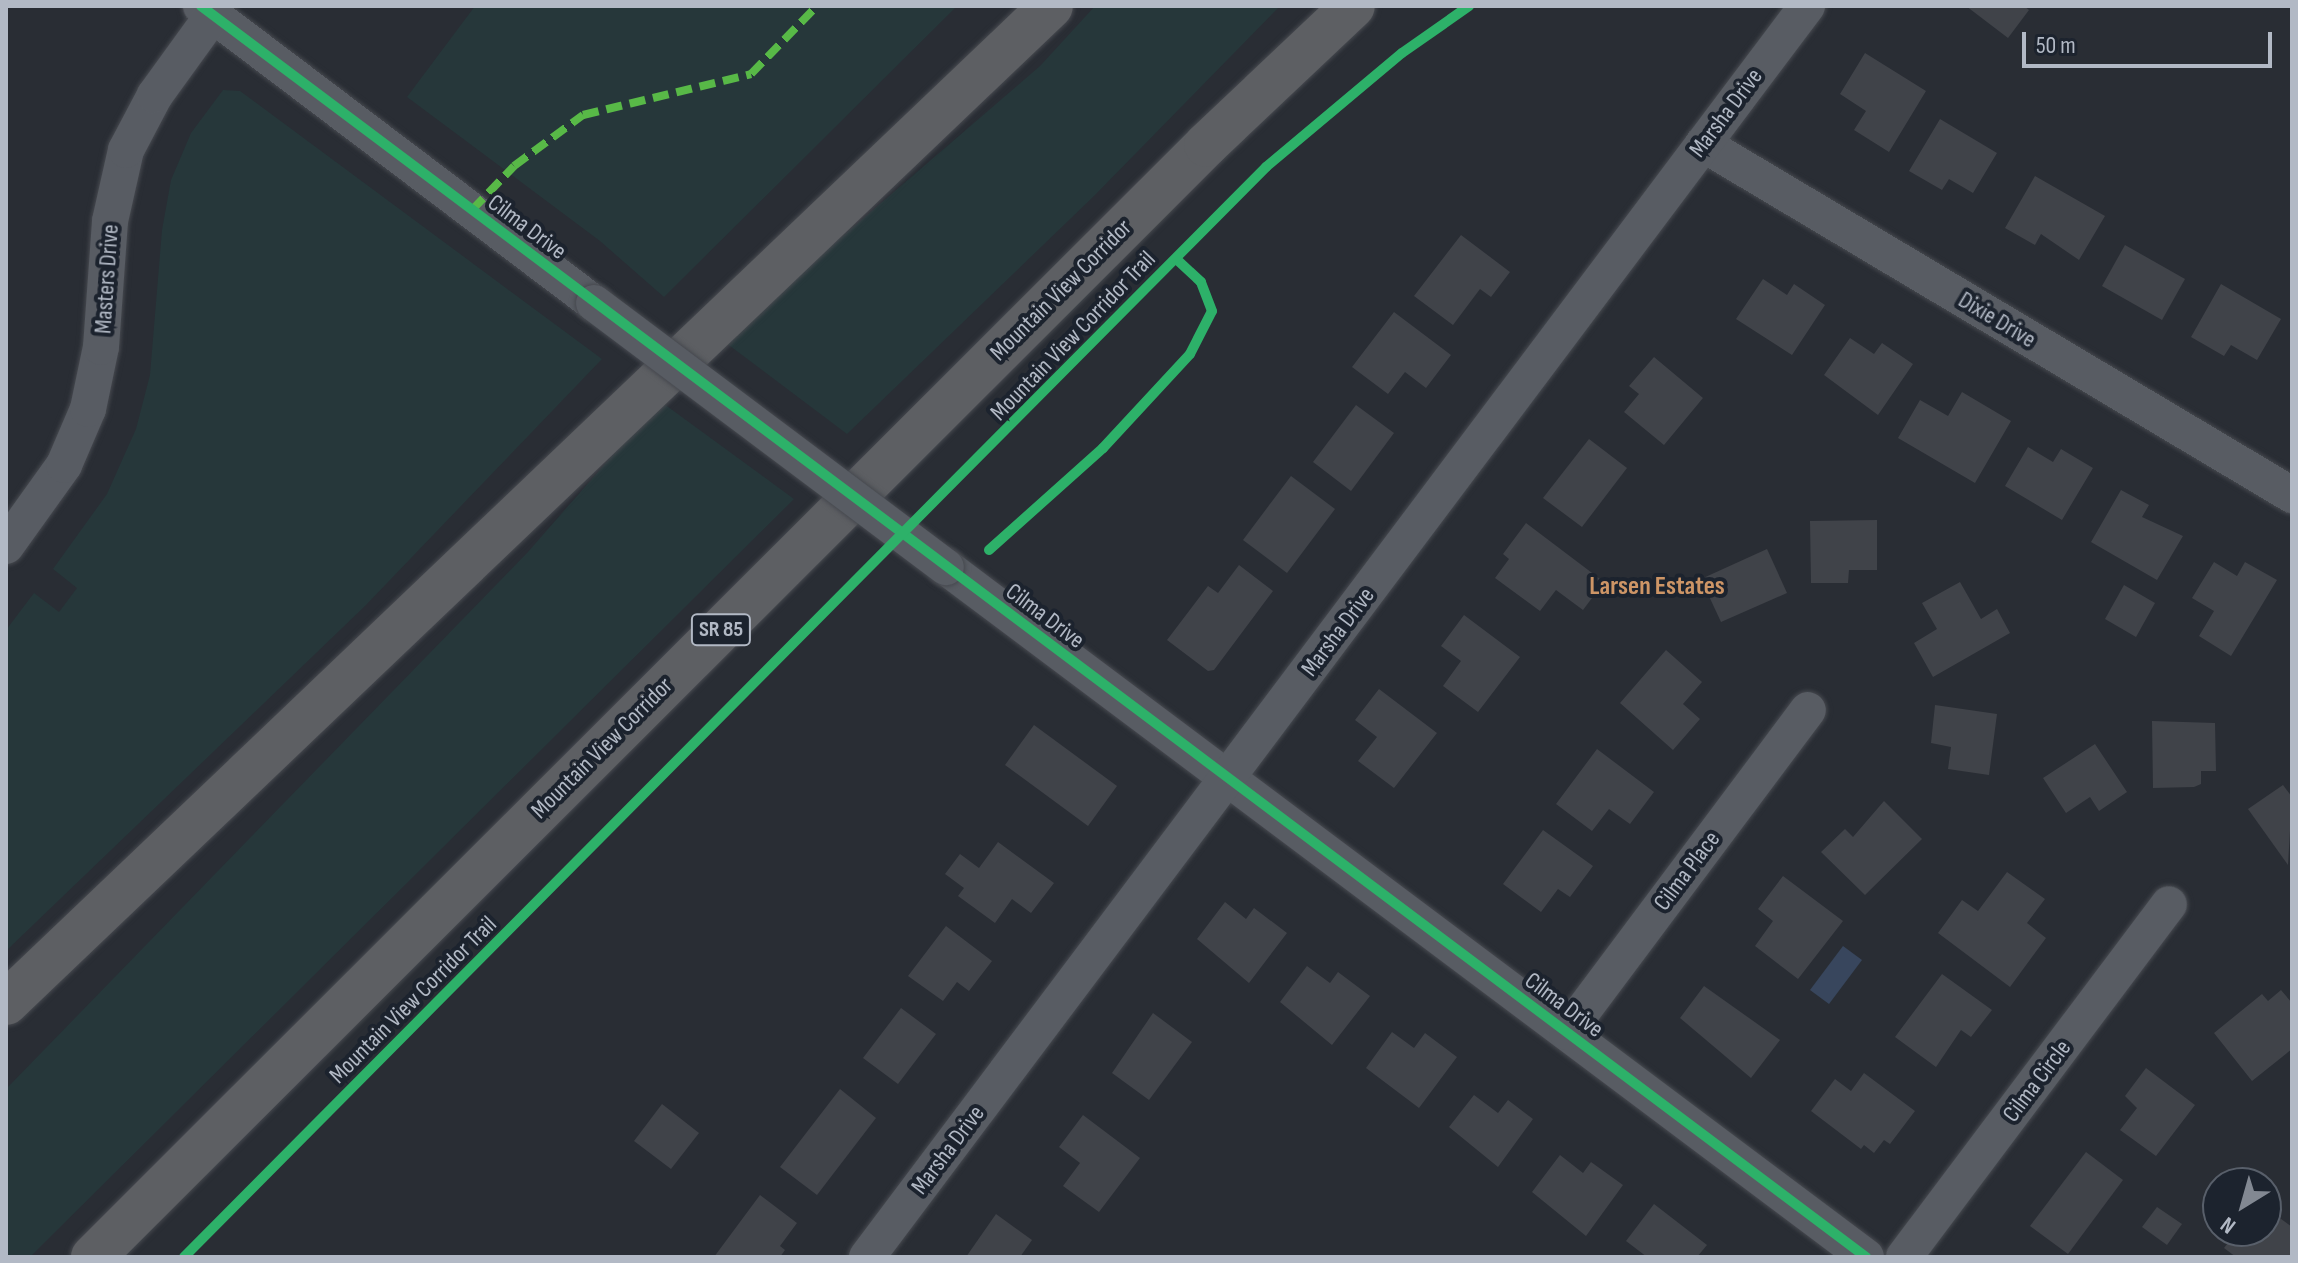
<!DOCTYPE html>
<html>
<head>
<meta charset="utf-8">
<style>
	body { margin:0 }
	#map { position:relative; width:2298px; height:1263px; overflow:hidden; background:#292d34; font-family:"Sofia Sans Condensed",sans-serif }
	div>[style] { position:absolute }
	.green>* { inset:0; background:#26373a }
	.water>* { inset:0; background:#38465d }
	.building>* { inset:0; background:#404349 }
	.roads { filter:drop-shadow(0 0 2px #46494f) drop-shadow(0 0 2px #46494f) }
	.street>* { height:36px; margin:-18px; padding:0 18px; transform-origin:18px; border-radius:18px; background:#585c63 }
	.highway>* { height:44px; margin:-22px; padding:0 22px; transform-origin:22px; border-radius:22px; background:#5d5f63 }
	.bridges { filter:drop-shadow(0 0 2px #46494f) drop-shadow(0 0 2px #46494f) }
	.street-bridge>* { height:36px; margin:-18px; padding:0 18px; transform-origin:18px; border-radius:18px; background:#585c63 }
	.quiet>* { height:8px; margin-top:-4px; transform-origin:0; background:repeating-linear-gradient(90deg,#58b947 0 16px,transparent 0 24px) }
	.cycleway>* { height:10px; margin:-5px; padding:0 5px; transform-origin:5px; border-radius:5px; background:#2db169 }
	span { translate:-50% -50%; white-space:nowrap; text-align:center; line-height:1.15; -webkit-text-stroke:8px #1c232e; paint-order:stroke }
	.shield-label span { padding:2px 6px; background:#1c232e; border:2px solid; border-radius:6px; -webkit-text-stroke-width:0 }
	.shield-label { font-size:22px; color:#b2b9c5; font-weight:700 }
	.street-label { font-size:24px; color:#b2b9c5 }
	.neighbourhood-label { font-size:26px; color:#cd9566; font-weight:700 }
	.frame { position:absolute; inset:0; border:8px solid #b2b9c5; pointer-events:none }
	.north { position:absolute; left:2202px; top:1167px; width:80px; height:80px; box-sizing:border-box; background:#1c232e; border:2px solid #585f6a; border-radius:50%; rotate:217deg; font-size:22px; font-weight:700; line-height:32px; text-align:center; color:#b2b9c5 }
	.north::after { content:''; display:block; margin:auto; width:28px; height:36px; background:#828892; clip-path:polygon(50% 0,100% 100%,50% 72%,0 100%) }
	.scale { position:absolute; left:2022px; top:32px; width:250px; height:36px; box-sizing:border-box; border:4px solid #b2b9c5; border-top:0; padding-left:10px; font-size:24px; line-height:28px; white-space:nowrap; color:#b2b9c5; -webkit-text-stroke:6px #1c232e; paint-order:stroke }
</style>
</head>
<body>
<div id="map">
	<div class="green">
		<i style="clip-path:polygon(475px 6px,957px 6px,664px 297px,600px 241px,407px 97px)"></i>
		<i style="clip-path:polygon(1095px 6px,1280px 6px,1094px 196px,847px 434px,722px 340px,1040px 66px)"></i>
		<i style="clip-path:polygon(223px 90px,240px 91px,602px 359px,365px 606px,6px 951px,6px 630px,34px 593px,59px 612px,77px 588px,53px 569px,107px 494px,136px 429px,150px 375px,162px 230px,171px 180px,191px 133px)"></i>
		<i style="clip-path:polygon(660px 401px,794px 499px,30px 1257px,6px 1257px,6px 1089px,527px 553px)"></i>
	</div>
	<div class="water">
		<i style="clip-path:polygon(1843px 946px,1862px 960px,1829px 1004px,1810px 990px)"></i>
	</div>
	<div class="building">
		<i style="clip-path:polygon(1966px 6px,2024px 6px,2029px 10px,2008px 38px)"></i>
		<i style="clip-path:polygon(1865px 53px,1926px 91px,1889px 152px,1854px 130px,1866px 111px,1840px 94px)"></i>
		<i style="clip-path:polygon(1940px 119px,1997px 153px,1973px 193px,1949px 179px,1942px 190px,1909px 171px)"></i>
		<i style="clip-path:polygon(2035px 176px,2105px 216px,2079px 260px,2041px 234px,2035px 245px,2005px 228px)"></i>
		<i style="clip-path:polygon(1461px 235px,1510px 272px,1491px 297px,1480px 289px,1453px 325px,1414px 296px)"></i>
		<i style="clip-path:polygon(2125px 245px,2185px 279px,2162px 320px,2102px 286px)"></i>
		<i style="clip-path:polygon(1763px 279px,1787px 295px,1794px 284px,1825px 305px,1792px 355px,1736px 319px)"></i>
		<i style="clip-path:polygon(2221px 284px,2281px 319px,2257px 360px,2231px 345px,2224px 356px,2191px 337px)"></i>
		<i style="clip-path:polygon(1394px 312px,1451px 355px,1426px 388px,1405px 372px,1388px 394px,1352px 367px)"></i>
		<i style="clip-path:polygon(1850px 338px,1874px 354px,1882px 343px,1913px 364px,1878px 415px,1824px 375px)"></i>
		<i style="clip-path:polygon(1654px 357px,1703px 398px,1664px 445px,1624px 412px,1639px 394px,1629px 386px)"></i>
		<i style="clip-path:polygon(1962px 392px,2011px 421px,1975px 483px,1898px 438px,1920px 400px,1948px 416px)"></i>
		<i style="clip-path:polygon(1356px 405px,1394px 433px,1351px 491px,1313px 462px)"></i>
		<i style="clip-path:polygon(1589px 439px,1627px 468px,1582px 527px,1543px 498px)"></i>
		<i style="clip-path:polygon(2028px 447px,2053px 462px,2061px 449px,2093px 468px,2062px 520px,2005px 486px)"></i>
		<i style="clip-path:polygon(1291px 476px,1335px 509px,1287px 573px,1243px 540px)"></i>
		<i style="clip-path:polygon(2121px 490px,2149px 505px,2142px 517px,2183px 536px,2157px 580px,2091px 542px)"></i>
		<i style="clip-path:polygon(1877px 520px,1877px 570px,1849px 570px,1848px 583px,1811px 583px,1810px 521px)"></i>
		<i style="clip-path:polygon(1526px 523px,1604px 582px,1583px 610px,1556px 590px,1540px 611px,1495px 578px,1509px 559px,1503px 554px)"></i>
		<i style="clip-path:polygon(1767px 549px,1787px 593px,1721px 622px,1701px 579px)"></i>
		<i style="clip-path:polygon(2214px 562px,2237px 576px,2245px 562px,2277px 580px,2231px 656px,2199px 636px,2214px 611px,2192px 598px)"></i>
		<i style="clip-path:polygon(1239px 565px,1273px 591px,1214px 670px,1208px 671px,1167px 640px,1208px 586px,1218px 593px)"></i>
		<i style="clip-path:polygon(1960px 582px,1981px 619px,1997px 609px,2010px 633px,1933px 677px,1914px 643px,1937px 629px,1922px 603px)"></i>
		<i style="clip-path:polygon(2124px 585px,2155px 603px,2136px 637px,2105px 619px)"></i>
		<i style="clip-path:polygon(1464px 615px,1520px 657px,1478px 712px,1443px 686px,1461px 661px,1441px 646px)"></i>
		<i style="clip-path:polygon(1666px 650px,1702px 682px,1683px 704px,1700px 719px,1673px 750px,1620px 703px)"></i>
		<i style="clip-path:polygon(1379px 689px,1437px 733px,1394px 788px,1358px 761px,1377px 737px,1355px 720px)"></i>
		<i style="clip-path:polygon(1935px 705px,1997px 714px,1989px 775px,1948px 769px,1951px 747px,1931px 743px)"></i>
		<i style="clip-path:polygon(2152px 721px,2215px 723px,2216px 771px,2201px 771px,2201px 784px,2194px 787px,2153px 788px)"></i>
		<i style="clip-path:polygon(1034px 725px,1117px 786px,1088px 826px,1005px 765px)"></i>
		<i style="clip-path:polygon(2095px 744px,2127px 792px,2099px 811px,2090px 797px,2066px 813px,2043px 778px)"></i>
		<i style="clip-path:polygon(1597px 749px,1654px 792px,1630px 824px,1609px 809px,1592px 831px,1556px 804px)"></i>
		<i style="clip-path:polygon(2283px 785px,2292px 797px,2288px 865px,2248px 809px)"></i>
		<i style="clip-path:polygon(1884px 801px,1922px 839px,1865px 895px,1821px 852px,1845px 829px,1853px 837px)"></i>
		<i style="clip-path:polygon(1543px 830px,1593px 866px,1570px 897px,1558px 889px,1541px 912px,1503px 884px)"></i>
		<i style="clip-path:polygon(998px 842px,1054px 883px,1031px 913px,1012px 899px,995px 923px,958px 896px,964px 888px,945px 874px,960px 854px,979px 868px)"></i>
		<i style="clip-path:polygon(2007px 872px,2045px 899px,2027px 923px,2046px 938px,2010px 987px,1938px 933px,1962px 900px,1978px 911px)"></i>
		<i style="clip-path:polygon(1783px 876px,1843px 921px,1798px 979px,1755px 946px,1773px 921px,1758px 909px)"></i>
		<i style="clip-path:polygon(1225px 902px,1246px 919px,1254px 908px,1287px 933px,1249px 983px,1197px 939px)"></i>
		<i style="clip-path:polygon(946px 926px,992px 961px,969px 991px,957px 982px,943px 1001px,908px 976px)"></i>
		<i style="clip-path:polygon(1307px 966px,1330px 983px,1338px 972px,1370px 996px,1332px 1045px,1280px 1002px)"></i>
		<i style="clip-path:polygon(1942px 974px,1992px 1010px,1971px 1037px,1961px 1030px,1936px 1067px,1895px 1037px)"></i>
		<i style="clip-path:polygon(1704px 986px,1780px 1040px,1751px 1078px,1680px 1018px)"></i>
		<i style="clip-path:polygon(2281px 990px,2292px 1003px,2292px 1049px,2252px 1081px,2214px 1033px,2262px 994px,2268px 1001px)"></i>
		<i style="clip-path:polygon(901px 1008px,936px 1034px,898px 1084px,863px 1058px)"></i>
		<i style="clip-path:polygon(1153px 1013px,1192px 1042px,1149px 1100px,1112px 1073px)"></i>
		<i style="clip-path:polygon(1392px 1032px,1414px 1048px,1425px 1033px,1457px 1057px,1419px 1108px,1366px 1068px)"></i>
		<i style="clip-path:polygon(2146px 1068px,2195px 1105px,2156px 1156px,2120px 1130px,2137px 1108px,2125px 1096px)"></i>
		<i style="clip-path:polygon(1864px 1073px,1915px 1111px,1890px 1144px,1884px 1140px,1874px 1153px,1864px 1145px,1861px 1149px,1811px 1111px,1835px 1079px,1851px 1091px)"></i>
		<i style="clip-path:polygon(840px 1089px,876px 1118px,817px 1195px,780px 1167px)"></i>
		<i style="clip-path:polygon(1474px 1095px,1498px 1113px,1508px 1100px,1533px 1119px,1498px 1167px,1449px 1127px)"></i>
		<i style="clip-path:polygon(662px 1104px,699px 1133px,671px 1169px,634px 1141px)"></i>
		<i style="clip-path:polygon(1083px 1115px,1140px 1158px,1099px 1212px,1063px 1186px,1080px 1163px,1059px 1147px)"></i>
		<i style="clip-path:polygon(2086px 1152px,2123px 1180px,2068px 1254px,2030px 1226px)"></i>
		<i style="clip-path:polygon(1560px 1155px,1583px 1173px,1591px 1162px,1623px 1185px,1586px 1236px,1532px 1192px)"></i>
		<i style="clip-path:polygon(760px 1195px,797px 1223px,780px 1246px,785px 1250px,780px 1257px,714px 1257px)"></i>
		<i style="clip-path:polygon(1654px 1204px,1707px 1245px,1697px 1257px,1647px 1257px,1626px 1241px)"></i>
		<i style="clip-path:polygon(2157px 1207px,2182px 1224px,2167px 1245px,2142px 1227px)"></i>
		<i style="clip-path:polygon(2266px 1208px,2292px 1227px,2292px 1257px,2236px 1257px,2224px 1248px,2237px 1231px,2266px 1231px)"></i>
		<i style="clip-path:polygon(996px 1214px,1032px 1240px,1020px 1257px,966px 1257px)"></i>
	</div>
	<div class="roads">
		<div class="street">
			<i style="left:201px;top:6px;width:493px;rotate:37.1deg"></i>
			<i style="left:1703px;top:144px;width:686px;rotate:30.79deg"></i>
			<i style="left:6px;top:546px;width:100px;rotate:-54.4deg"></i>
			<i style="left:64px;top:465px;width:61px;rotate:-66.8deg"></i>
			<i style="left:88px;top:409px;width:63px;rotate:-78.2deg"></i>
			<i style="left:101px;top:347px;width:126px;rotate:-85.9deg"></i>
			<i style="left:110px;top:221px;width:73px;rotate:-77.3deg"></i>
			<i style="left:126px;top:150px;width:62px;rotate:-62.2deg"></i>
			<i style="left:155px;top:95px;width:99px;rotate:-54.1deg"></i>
			<i style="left:946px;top:567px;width:1150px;rotate:36.87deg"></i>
			<i style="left:1567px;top:1032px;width:402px;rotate:-53.2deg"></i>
			<i style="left:867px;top:1257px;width:1565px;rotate:-53.08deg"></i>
			<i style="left:1904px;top:1257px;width:441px;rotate:-53.1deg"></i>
		</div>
		<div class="highway">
			<i style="left:6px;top:1003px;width:1444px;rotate:-43.65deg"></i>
			<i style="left:93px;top:1257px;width:1573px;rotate:-44.97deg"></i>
			<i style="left:1206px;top:145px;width:202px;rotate:-43.4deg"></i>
		</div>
	</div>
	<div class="bridges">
		<div class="street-bridge">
			<i style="left:594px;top:303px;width:440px;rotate:36.9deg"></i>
		</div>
	</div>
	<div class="quiet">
		<i style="left:472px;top:210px;width:61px;rotate:-46.3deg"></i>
		<i style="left:514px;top:166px;width:86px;rotate:-36.5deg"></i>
		<i style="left:583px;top:115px;width:173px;rotate:-13.7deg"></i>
		<i style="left:751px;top:74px;width:95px;rotate:-45.9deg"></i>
	</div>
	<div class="cycleway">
		<i style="left:201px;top:6px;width:2083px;rotate:36.92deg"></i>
		<i style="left:989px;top:550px;width:153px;rotate:-41.8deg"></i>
		<i style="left:1103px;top:448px;width:128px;rotate:-47.2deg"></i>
		<i style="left:1190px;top:354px;width:48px;rotate:-62.9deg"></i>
		<i style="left:1212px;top:311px;width:31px;rotate:-111deg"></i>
		<i style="left:1201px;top:282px;width:34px;rotate:-137deg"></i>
		<i style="left:184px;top:1257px;width:1536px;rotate:-45.21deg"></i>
		<i style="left:1266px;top:167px;width:177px;rotate:-40deg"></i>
		<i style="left:1402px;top:53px;width:82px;rotate:-35deg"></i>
	</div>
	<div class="shield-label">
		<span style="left:721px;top:630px">SR 85</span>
	</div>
	<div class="street-label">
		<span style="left:1726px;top:113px;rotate:-53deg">Marsha Drive</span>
		<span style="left:527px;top:227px;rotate:37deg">Cilma Drive</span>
		<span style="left:107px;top:279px;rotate:-86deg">Masters Drive</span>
		<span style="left:1061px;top:290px;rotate:-45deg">Mountain View Corridor</span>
		<span style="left:1997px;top:320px;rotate:31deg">Dixie Drive</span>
		<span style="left:1073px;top:336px;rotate:-46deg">Mountain View Corridor Trail</span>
		<span style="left:1045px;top:616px;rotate:37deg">Cilma Drive</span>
		<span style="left:1338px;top:632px;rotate:-53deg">Marsha Drive</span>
		<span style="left:602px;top:748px;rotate:-45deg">Mountain View Corridor</span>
		<span style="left:1687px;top:871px;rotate:-53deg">Cilma Place</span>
		<span style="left:413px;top:1000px;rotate:-45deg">Mountain View Corridor Trail</span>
		<span style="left:1564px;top:1005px;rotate:37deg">Cilma Drive</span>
		<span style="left:2037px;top:1081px;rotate:-53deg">Cilma Circle</span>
		<span style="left:948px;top:1150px;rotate:-53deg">Marsha Drive</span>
	</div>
	<div class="neighbourhood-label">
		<span style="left:1657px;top:587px">Larsen Estates</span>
	</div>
	<div class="frame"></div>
	<div class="north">N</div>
	<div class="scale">50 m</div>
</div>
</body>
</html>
